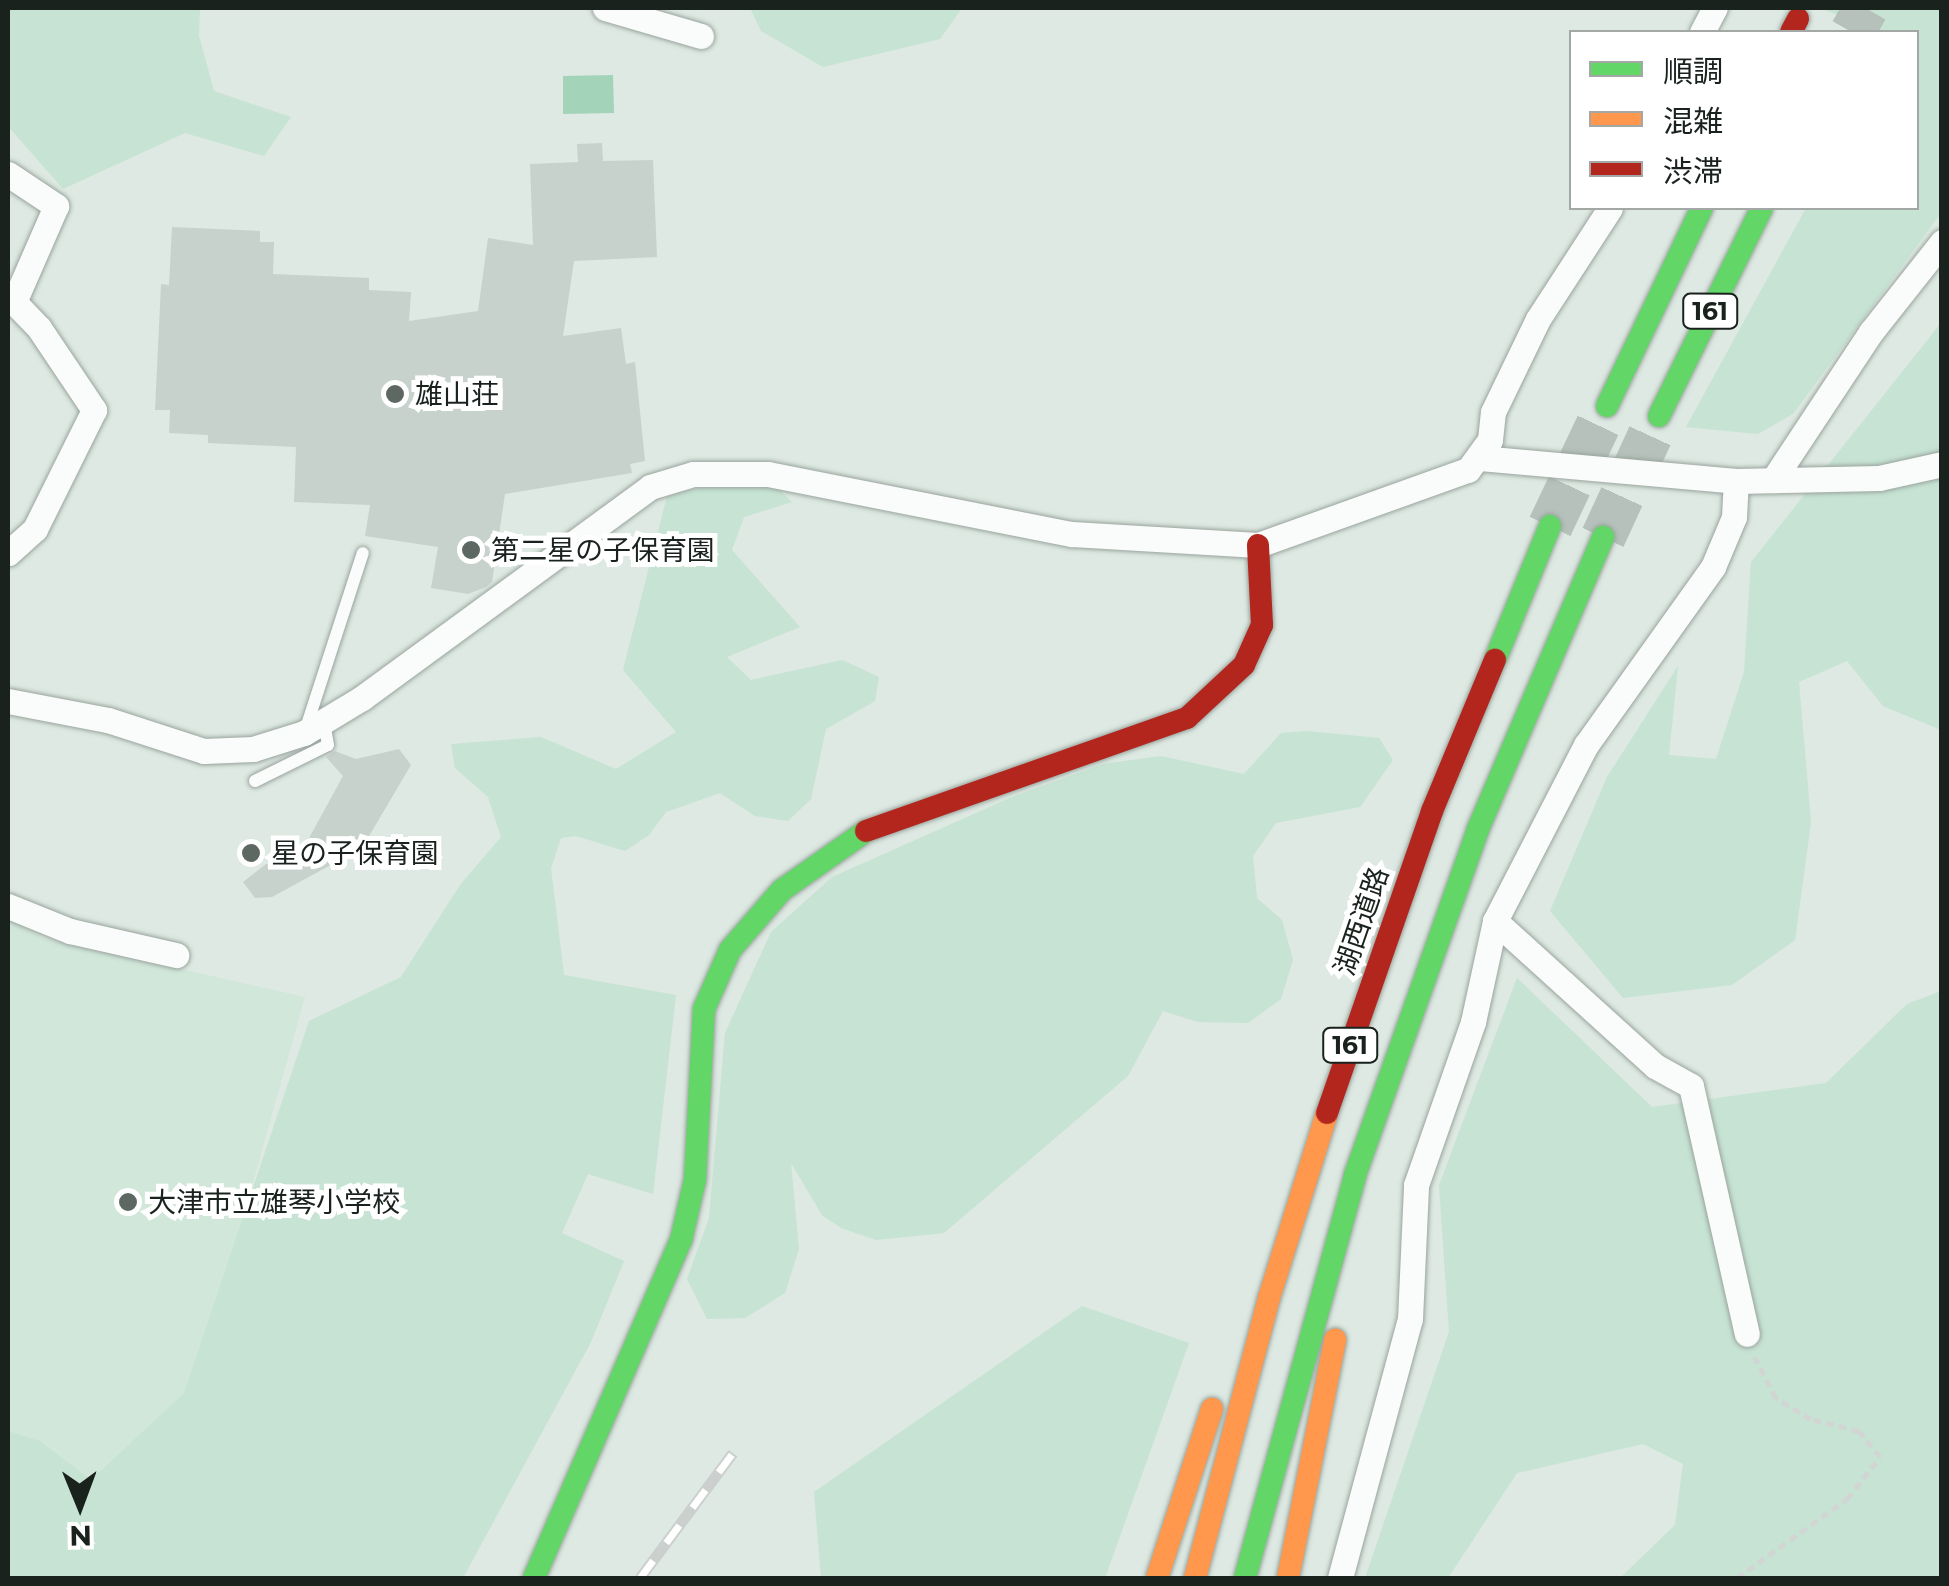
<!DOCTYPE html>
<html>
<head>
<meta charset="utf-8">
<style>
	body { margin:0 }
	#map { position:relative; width:1949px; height:1586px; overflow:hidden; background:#dde9e2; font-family:Montserrat,"Noto Sans JP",sans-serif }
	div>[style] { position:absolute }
	.built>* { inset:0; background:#d1e7da }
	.green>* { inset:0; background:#c6e3d3 }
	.water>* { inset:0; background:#a3d3b9 }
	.building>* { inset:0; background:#c8d2cc }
	.highway-tunnel>* { height:45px; margin-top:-22.5px; transform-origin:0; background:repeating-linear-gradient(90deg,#b6c1bb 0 45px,transparent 0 67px) }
	.path>* { height:5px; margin-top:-2.5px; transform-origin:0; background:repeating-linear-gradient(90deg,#d1d5d3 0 8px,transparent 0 13px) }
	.roads { filter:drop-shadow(0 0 2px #9aa49e) drop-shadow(0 0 2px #9aa49e) }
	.lane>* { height:12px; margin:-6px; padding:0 6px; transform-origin:6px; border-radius:6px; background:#fafcfb }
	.street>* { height:25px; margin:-12.5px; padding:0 12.5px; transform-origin:12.5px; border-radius:12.5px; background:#fafcfb }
	.fast>* { height:22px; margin:-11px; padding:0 11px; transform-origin:11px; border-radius:11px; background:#63d668 }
	.slow>* { height:22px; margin:-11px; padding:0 11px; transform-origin:11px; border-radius:11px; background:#ff974d }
	.jam>* { height:22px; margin:-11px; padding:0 11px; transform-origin:11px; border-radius:11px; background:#b3261e }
	.rail>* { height:11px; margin-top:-5.5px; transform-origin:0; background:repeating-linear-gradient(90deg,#fff 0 22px,#cbcfcd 0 44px); box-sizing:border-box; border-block:2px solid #cbcfcd }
	.dots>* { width:28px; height:28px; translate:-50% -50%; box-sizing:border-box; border:5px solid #fff; border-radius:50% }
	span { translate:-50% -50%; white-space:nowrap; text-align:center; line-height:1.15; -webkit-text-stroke:10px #fff; paint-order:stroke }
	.shield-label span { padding:2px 8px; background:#fff; border:2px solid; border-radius:8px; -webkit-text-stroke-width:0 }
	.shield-label { font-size:25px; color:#19221d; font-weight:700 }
	.poi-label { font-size:28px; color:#19221d }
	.left { translate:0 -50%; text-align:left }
	.street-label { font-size:28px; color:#19221d }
	.frame { position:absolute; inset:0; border:10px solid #19221d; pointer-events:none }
	.legend { position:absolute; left:1569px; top:30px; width:350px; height:180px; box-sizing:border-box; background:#fff; border:2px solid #a3a7a5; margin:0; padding:12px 18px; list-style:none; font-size:30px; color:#19221d }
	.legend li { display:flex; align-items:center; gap:20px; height:50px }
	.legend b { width:50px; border:2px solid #a3a7a5 }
	.north { position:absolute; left:30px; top:1456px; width:100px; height:100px; -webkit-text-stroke:8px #fff; paint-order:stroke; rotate:179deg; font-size:28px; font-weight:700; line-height:40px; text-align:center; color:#19221d }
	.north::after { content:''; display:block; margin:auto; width:35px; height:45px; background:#19221d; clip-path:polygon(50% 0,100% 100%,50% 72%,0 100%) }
</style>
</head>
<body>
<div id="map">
	<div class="built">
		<i style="clip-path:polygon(8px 918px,43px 938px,305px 997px,190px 1406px,78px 1495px,8px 1454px)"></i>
	</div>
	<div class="green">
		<i style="clip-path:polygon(8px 8px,200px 8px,199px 36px,214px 91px,291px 117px,264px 156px,185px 133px,63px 189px,8px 126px)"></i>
		<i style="clip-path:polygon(750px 8px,962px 8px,940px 39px,823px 67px,761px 31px)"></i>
		<i style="clip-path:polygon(1820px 8px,1941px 8px,1941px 213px,1793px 414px,1758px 434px,1686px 427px,1806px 208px,1916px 208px,1916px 32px,1880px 32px)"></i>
		<i style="clip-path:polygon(1941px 323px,1941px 730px,1883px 706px,1847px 661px,1799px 682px,1811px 822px,1795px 940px,1732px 985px,1623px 998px,1550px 911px,1607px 777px,1678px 666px,1669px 755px,1716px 759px,1744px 672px,1751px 562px)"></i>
		<i style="clip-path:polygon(771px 482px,792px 502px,744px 517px,732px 550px,800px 627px,727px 657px,751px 680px,842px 660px,879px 677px,875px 701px,826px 729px,811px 799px,788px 821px,755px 816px,720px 793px,666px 812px,649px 835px,625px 851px,576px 836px,561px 838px,551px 868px,564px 975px,676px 995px,653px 1194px,588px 1174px,562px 1233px,624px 1261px,591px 1342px,463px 1578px,8px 1578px,8px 1431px,40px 1441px,91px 1480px,184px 1393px,309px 1021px,401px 977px,460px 885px,501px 837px,488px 797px,455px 768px,451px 744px,541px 737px,616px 769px,676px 732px,623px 670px,667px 496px,711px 485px)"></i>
		<i style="clip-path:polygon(1307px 731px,1379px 738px,1393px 760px,1360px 807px,1276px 823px,1253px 856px,1257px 898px,1282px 920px,1293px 960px,1281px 999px,1248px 1023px,1198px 1022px,1163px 1011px,1128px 1076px,944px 1233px,876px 1240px,841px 1228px,822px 1215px,791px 1163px,799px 1249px,785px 1293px,745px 1318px,707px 1319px,687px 1279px,709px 1218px,725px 1033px,771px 932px,832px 877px,1012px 797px,1103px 764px,1161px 756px,1244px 774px,1281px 733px)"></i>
		<i style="clip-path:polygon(1517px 978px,1652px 1107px,1826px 1083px,1907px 1004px,1941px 991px,1941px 1578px,1620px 1578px,1675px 1525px,1683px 1464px,1643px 1444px,1517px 1473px,1448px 1578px,1365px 1578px,1449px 1332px,1439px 1185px)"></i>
		<i style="clip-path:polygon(1082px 1306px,1189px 1343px,1105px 1578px,821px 1578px,814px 1492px)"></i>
	</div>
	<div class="water">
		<i style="clip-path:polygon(613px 75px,614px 113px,563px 114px,563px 76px)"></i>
	</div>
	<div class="building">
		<i style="clip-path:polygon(602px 143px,603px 161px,653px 160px,657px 257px,574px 261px,563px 336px,621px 328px,626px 364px,635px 362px,645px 461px,630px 464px,632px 473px,505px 494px,492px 582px,486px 587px,468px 594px,431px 588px,438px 547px,365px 536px,370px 505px,294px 502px,296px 447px,208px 443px,208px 435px,169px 433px,170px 410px,155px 410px,161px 284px,169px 285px,172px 227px,260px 231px,260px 242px,274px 242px,273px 274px,369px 278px,369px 290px,411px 292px,409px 321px,478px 311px,488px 238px,533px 245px,530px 164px,578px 162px,577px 144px)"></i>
		<i style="clip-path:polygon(399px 749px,411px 765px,362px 848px,272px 897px,255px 898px,243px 882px,266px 864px,297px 860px,343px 776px,326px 757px,335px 751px,356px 759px)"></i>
	</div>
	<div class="highway-tunnel">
		<i style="left:1852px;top:32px;width:28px;rotate:-60deg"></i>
		<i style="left:1550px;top:526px;width:133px;rotate:-64.6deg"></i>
		<i style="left:1603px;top:537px;width:133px;rotate:-65.2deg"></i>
	</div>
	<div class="path">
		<i style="left:1737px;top:1578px;width:135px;rotate:-35.7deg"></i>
		<i style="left:1847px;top:1499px;width:53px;rotate:-51.8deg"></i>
		<i style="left:1880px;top:1457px;width:33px;rotate:-129deg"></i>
		<i style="left:1859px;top:1431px;width:49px;rotate:-166deg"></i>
		<i style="left:1811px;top:1419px;width:41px;rotate:-149deg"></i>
		<i style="left:1776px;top:1398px;width:47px;rotate:-117.6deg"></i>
	</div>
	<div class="roads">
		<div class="lane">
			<i style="left:305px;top:731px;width:187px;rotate:-72deg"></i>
			<i style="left:255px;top:781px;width:81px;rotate:-26.3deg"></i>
			<i style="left:328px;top:745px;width:22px;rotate:-100deg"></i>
		</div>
		<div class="street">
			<i style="left:605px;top:8px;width:100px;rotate:16.3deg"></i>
			<i style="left:1702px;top:32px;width:27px;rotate:-62deg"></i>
			<i style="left:8px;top:174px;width:58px;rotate:33.7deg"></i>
			<i style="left:56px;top:206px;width:105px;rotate:113.6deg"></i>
			<i style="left:14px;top:302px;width:36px;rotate:46deg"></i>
			<i style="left:39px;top:328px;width:99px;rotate:56.1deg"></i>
			<i style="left:94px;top:410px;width:133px;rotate:116.4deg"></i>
			<i style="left:35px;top:529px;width:36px;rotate:138deg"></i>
			<i style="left:1480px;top:458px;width:257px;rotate:5.1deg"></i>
			<i style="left:1736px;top:481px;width:143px;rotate:-1.2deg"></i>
			<i style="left:1879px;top:478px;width:65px;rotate:-12.5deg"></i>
			<i style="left:1773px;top:480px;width:178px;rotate:-56.5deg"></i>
			<i style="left:1871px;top:332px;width:115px;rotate:-51.7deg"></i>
			<i style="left:8px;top:701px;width:102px;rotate:10.8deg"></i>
			<i style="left:108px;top:720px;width:101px;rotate:17.9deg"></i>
			<i style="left:204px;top:751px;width:49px;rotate:-2.3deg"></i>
			<i style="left:253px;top:749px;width:53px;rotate:-17.4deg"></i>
			<i style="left:304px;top:733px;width:68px;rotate:-31.1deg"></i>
			<i style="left:362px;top:698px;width:357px;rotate:-36.2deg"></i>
			<i style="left:650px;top:487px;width:45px;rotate:-16.8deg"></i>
			<i style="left:693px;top:474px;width:75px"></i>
			<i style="left:768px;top:474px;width:310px;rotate:11.2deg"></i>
			<i style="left:1072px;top:534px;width:186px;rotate:3.4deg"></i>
			<i style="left:1258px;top:545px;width:223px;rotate:-19.7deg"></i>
			<i style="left:1468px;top:470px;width:37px;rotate:-54deg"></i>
			<i style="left:1490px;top:440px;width:28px;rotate:-84deg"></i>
			<i style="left:1493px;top:412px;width:103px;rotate:-64.2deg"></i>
			<i style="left:1538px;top:319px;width:132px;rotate:-57deg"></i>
			<i style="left:8px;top:906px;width:67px;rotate:22deg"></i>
			<i style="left:70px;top:931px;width:109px;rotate:12.8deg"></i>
			<i style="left:1495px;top:921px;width:216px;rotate:42.2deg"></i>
			<i style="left:1655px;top:1066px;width:41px;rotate:29.1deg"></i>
			<i style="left:1691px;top:1086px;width:254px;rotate:77.3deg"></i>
			<i style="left:1340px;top:1578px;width:268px;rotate:-74.9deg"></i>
			<i style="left:1410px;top:1319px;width:134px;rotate:-87.4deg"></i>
			<i style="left:1416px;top:1185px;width:173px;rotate:-70.7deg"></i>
			<i style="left:1473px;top:1022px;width:103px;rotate:-77.7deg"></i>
			<i style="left:1495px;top:921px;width:198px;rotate:-62.7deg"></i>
			<i style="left:1586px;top:745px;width:219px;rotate:-54.5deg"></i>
			<i style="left:1713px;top:567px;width:54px;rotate:-67.2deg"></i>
			<i style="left:1734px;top:517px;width:36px;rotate:-87deg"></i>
		</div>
		<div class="fast">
			<i style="left:1607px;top:406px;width:220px;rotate:-64.4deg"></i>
			<i style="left:1659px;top:416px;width:232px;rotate:-63.7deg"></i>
			<i style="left:1495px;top:660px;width:145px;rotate:-67.7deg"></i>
			<i style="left:534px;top:1578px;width:369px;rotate:-66.5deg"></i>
			<i style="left:681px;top:1240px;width:62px;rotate:-76.9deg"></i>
			<i style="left:695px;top:1180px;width:171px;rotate:-87deg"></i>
			<i style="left:704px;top:1009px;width:64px;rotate:-66.2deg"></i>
			<i style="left:730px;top:950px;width:79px;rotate:-49.1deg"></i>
			<i style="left:782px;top:890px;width:103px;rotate:-35.1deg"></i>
			<i style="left:1245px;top:1578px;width:418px;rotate:-74.7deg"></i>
			<i style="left:1355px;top:1175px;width:367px;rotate:-70.4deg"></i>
			<i style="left:1478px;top:829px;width:318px;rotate:-66.8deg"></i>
		</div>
		<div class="slow">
			<i style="left:1157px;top:1578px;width:178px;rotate:-72deg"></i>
			<i style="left:1195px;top:1578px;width:290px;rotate:-75.2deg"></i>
			<i style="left:1269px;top:1298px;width:194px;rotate:-72.6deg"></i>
			<i style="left:1288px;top:1578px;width:243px;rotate:-78.8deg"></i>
		</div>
		<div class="jam">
			<i style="left:1791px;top:32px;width:15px;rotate:-62deg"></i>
			<i style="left:866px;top:831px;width:340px;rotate:-19.4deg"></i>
			<i style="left:1187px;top:718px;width:78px;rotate:-42.9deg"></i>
			<i style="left:1244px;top:665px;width:44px;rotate:-65.8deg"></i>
			<i style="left:1262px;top:625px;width:80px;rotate:-92.9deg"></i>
			<i style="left:1327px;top:1113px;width:320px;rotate:-70.8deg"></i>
			<i style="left:1432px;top:811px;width:164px;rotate:-67.4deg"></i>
		</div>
	</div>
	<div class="rail">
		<i style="left:640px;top:1578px;width:156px;rotate:-53.4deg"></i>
	</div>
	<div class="dots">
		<i style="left:395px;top:394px;background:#5e6862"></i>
		<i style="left:471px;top:550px;background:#5e6862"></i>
		<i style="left:251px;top:853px;background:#5e6862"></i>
		<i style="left:128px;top:1202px;background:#5e6862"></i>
	</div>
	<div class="shield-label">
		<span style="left:1710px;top:311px">161</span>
		<span style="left:1350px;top:1045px">161</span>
	</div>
	<div class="poi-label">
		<span class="left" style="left:415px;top:394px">雄山荘</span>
		<span class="left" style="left:491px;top:550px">第二星の子保育園</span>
		<span class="left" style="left:271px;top:853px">星の子保育園</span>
		<span class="left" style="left:148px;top:1202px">大津市立雄琴小学校</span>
	</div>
	<div class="street-label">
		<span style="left:1361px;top:921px;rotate:-71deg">湖西道路</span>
	</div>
	<div class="frame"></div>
	<ul class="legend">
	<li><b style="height:12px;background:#63d668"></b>順調</li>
	<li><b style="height:12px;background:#ff974d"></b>混雑</li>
	<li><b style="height:12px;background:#b3261e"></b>渋滞</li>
	</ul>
	<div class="north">N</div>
</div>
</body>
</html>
